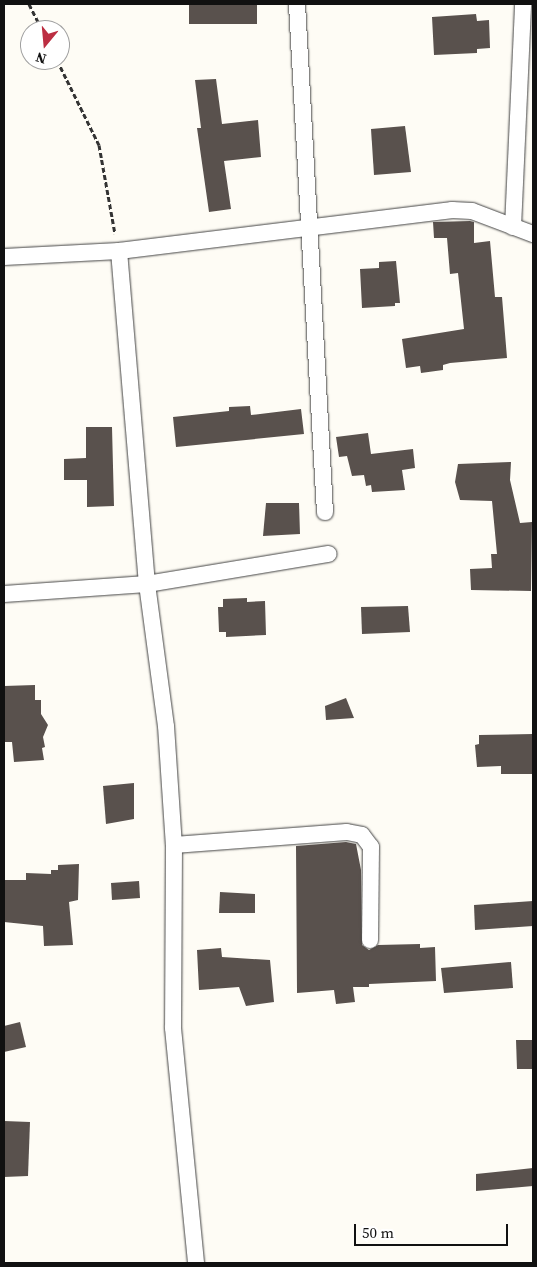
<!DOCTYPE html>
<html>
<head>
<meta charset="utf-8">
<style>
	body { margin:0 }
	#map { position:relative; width:537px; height:1267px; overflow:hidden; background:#fefcf5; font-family:"Source Serif 4",serif }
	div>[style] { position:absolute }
	.building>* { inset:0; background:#59514d }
	.path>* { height:3px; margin-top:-1.5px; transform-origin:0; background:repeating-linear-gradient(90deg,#333 0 5px,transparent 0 7.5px) }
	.roads { filter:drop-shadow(0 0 1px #444) drop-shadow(0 0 1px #444) }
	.minor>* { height:16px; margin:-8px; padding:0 8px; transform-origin:8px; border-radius:8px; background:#fff }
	span { translate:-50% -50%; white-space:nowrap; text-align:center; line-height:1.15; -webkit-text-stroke:5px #fff; paint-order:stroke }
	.frame { position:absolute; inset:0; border:5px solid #111; pointer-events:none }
	.north { position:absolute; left:20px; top:20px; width:50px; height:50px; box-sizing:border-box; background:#fff; border:1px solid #a0a0a0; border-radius:50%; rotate:197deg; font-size:14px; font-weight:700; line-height:20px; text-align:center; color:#111 }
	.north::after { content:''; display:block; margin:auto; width:18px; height:22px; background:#bc2e42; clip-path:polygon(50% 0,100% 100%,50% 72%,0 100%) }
	.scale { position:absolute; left:354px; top:1224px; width:154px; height:22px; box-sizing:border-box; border:2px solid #111; border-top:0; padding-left:6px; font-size:15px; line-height:18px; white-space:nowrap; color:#111; -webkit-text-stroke:4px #fff; paint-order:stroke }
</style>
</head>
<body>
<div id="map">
	<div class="building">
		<i style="clip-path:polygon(189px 4px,257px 4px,257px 24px,189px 24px)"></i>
		<i style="clip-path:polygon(476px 14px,477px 21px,489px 20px,490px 48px,477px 49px,477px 53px,434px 55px,432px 17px)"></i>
		<i style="clip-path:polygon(216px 79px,222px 124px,258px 120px,261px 157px,224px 161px,231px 209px,209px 212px,197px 128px,201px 128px,195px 80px)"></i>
		<i style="clip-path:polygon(405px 126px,411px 172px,374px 175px,371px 129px)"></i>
		<i style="clip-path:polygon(470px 221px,474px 222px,474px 243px,490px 241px,495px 297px,502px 297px,507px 358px,450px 363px,443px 365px,443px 370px,421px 373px,420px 366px,406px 368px,402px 339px,464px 329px,458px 273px,450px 274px,447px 238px,434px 238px,433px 222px)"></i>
		<i style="clip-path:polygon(396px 261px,400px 303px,395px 303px,395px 306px,362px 308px,360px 269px,379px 268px,379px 262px)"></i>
		<i style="clip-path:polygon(250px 406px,251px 415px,301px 409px,304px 434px,176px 447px,173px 417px,229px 411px,229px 407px)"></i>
		<i style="clip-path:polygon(86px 427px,112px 427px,114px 506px,87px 507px,87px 480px,64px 480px,64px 459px,86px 458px)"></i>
		<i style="clip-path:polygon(368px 433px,371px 454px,413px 449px,415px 468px,402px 470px,405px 490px,372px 492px,371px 485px,366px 486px,364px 475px,352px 476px,347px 456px,339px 457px,336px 437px)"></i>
		<i style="clip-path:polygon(511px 462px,510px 480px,520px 523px,532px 522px,531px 591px,471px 590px,470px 569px,492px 568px,491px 554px,497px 554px,492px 501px,460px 500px,455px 482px,458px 464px)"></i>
		<i style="clip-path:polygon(266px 503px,299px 503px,300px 534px,263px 536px)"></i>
		<i style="clip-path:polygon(247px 598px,247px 602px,265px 601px,266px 635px,226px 637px,226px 632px,219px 632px,218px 607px,223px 607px,223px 599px)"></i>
		<i style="clip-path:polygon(408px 606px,410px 632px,362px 634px,361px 607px)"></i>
		<i style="clip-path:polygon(35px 685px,35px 700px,41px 700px,41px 714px,48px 725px,43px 737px,45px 747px,42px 748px,44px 760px,14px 762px,12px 742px,4px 742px,4px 686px)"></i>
		<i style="clip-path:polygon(346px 698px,354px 718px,326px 720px,325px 706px)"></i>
		<i style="clip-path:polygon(533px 734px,533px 774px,501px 774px,501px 766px,477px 767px,475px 745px,479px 744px,479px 735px)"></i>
		<i style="clip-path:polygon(134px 783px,134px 819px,106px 824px,103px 786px)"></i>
		<i style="clip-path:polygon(346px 842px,356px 844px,361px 870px,362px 945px,369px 950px,378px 945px,420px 944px,420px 948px,435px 947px,436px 981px,369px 984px,369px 987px,353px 987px,355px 1002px,336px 1004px,334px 990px,297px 993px,296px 846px)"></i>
		<i style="clip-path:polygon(79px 864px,78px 900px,69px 902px,73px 945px,44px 946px,43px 926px,4px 922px,4px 880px,26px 880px,26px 873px,51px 874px,51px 870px,58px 870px,58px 865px)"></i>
		<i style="clip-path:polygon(139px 881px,140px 898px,112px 900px,111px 883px)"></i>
		<i style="clip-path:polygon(220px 892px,255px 894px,255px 913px,219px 913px)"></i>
		<i style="clip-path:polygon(533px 901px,533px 926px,475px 930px,474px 905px)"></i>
		<i style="clip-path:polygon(221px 948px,222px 957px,270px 960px,274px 1002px,246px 1006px,239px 987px,199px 990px,197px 950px)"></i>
		<i style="clip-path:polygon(511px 962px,513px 988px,444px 993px,441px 968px)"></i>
		<i style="clip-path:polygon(20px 1022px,26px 1047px,4px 1052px,4px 1026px)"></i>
		<i style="clip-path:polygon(516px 1040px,533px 1040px,533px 1069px,517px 1069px)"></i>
		<i style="clip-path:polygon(4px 1121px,30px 1122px,28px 1176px,4px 1177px)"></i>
		<i style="clip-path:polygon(533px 1168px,533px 1186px,476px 1191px,476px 1174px)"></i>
	</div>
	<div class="path">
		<i style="left:29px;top:4px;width:29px;rotate:63deg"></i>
		<i style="left:57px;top:60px;width:95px;rotate:63.7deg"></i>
		<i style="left:99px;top:145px;width:90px;rotate:79.8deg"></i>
	</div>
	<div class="roads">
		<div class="minor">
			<i style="left:297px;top:4px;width:509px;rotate:86.85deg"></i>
			<i style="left:513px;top:227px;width:223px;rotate:-87.4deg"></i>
			<i style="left:119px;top:251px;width:334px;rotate:85.2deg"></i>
			<i style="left:147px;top:584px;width:143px;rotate:82.4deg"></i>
			<i style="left:166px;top:726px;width:119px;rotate:86.2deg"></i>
			<i style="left:174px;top:845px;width:183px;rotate:90.3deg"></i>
			<i style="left:173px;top:1028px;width:236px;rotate:84.4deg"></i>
			<i style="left:4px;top:257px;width:115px;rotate:-3deg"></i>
			<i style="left:119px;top:251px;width:336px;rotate:-7deg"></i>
			<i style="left:452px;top:210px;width:20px;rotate:3deg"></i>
			<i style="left:472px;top:211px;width:65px;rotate:20.7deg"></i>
			<i style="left:4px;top:594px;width:143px;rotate:-4deg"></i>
			<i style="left:147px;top:584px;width:184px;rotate:-9.4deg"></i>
			<i style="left:174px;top:845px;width:173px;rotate:-4.3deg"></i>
			<i style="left:347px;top:832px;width:15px;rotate:11deg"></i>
			<i style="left:362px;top:835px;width:15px;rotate:53deg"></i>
			<i style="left:371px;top:847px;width:93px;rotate:90.6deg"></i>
		</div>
	</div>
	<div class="frame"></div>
	<div class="north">N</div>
	<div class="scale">50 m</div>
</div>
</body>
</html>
